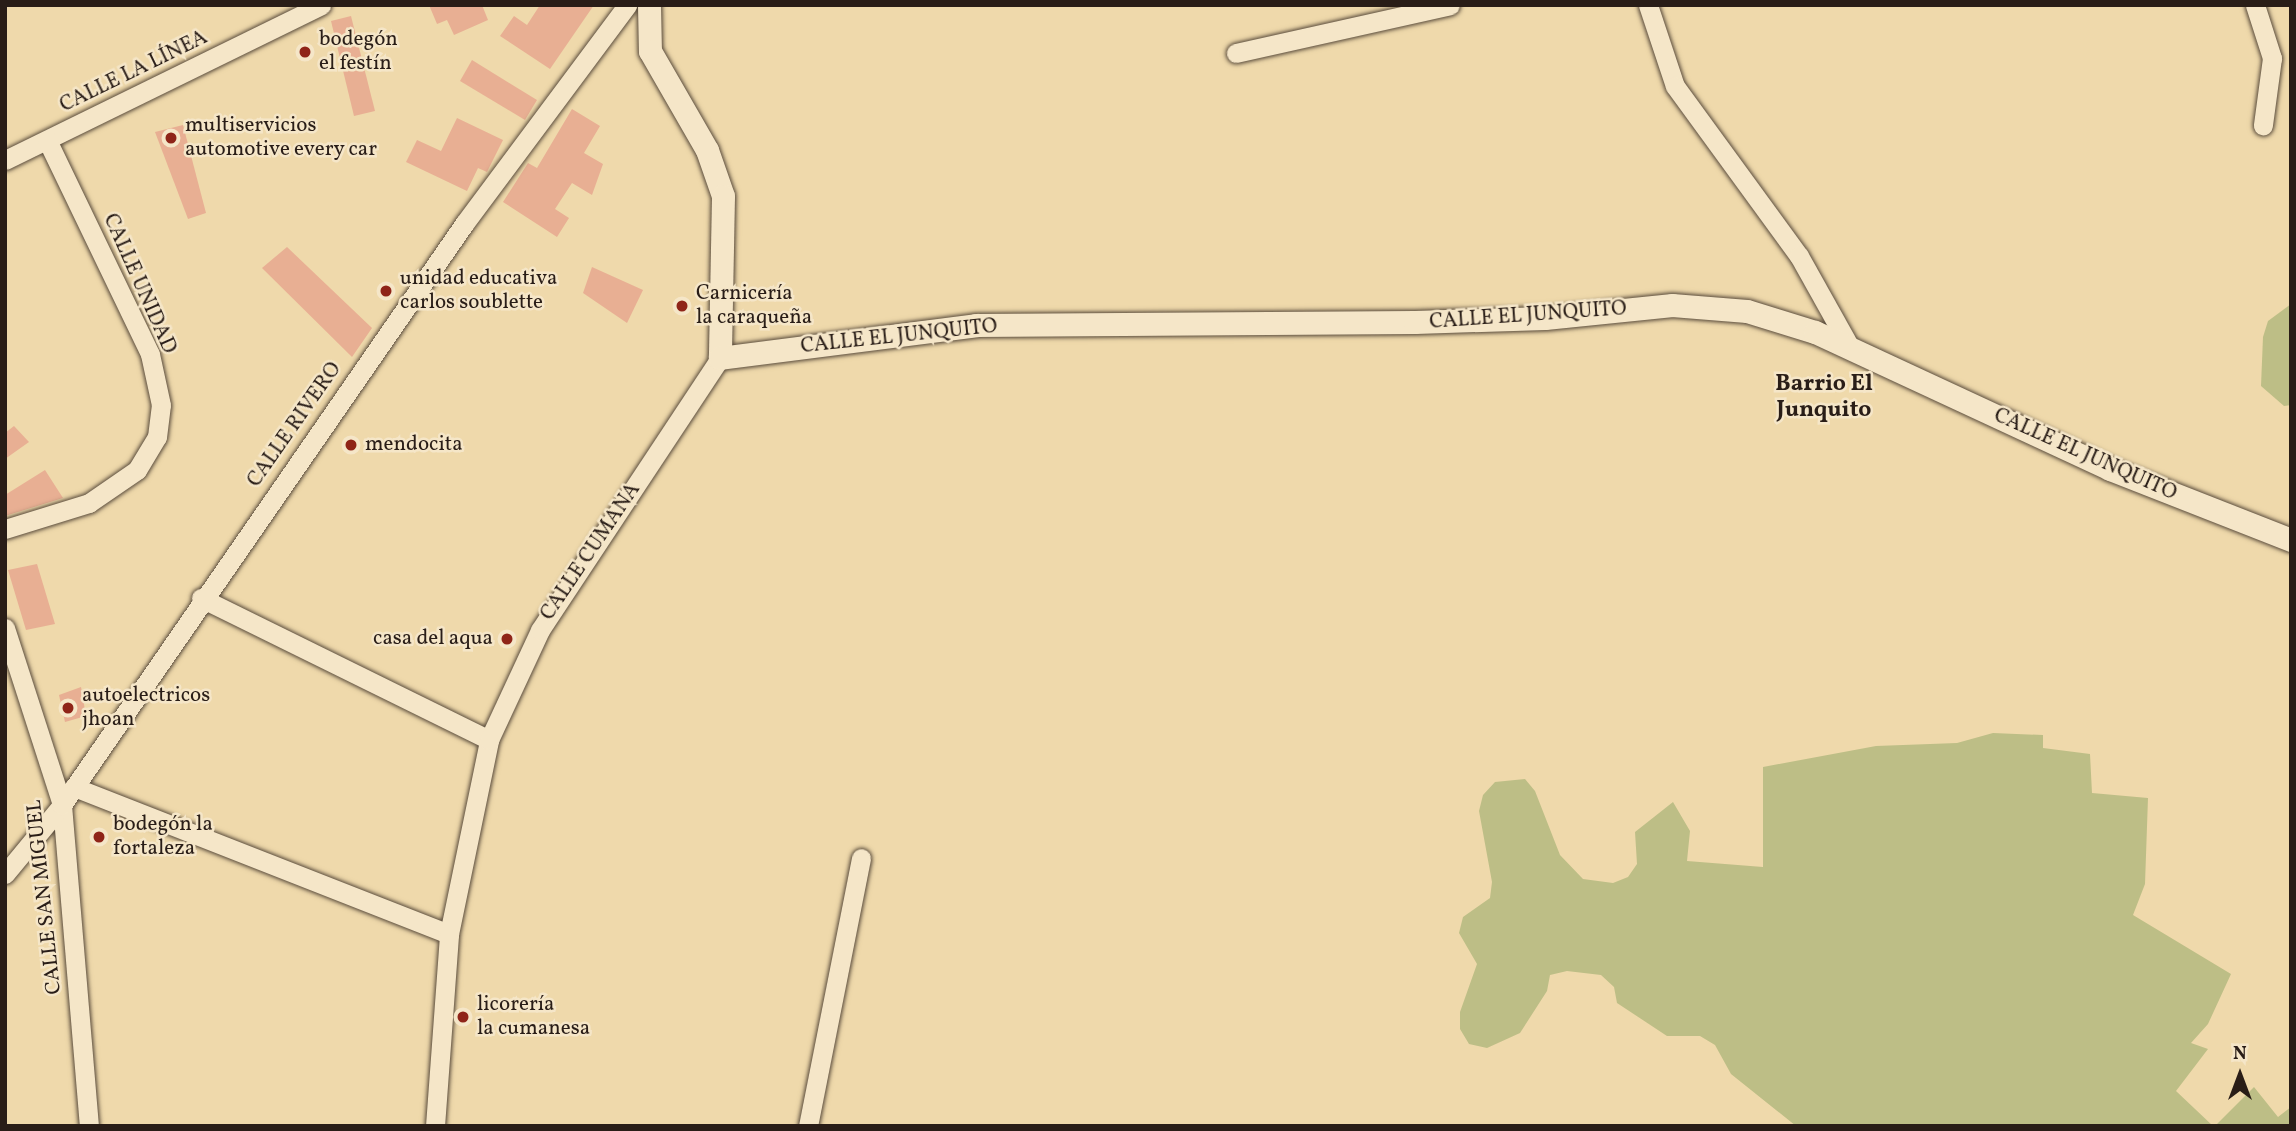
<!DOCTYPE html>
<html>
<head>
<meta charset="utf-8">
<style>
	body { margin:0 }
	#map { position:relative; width:2296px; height:1131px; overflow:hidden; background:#efd9ab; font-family:Vollkorn,serif }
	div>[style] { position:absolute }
	.green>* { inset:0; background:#bdbe86 }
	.building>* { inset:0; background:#e8af93 }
	.roads { filter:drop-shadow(0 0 2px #5a4c3c) drop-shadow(0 0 2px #5a4c3c) }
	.minor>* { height:19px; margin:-9.5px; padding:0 9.5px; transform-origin:9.5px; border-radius:9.5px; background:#f5e6c8 }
	.tertiary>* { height:23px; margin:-11.5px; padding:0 11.5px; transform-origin:11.5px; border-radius:11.5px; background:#f5e6c8 }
	.dots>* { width:19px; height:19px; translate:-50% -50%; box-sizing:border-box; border:4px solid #f5e6c8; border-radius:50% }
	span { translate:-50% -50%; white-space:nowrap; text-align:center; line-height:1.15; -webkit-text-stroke:5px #f5e6c8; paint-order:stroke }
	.poi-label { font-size:21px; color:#291d17 }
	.left { translate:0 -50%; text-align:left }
	.right { translate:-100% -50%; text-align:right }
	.street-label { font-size:21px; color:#291d17 }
	.neighbourhood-label { font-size:23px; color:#291d17; font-weight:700 }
	.frame { position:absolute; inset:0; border:7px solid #291d17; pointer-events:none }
	.north { position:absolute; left:2205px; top:1040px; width:70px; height:70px; -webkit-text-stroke:5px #f5e6c8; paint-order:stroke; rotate:0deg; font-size:19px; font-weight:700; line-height:28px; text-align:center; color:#291d17 }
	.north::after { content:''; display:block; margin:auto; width:24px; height:32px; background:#291d17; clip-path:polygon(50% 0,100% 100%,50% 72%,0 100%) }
</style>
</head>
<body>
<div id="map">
	<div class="green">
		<i style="clip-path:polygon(2291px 304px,2291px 405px,2284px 406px,2261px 386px,2263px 337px,2268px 321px)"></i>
		<i style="clip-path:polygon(1993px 733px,2043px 735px,2043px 748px,2090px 754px,2092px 793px,2148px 798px,2145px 884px,2133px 915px,2231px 974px,2208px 1024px,2191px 1043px,2208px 1049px,2176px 1091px,2213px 1126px,1796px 1126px,1731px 1074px,1715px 1045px,1700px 1036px,1667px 1036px,1617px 1003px,1614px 987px,1601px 975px,1567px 971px,1550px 975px,1547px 991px,1520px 1033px,1487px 1048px,1469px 1044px,1460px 1029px,1460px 1012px,1477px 964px,1459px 933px,1463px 917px,1490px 898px,1492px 882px,1479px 811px,1483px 795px,1495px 782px,1525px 779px,1535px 791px,1560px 855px,1583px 879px,1613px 883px,1628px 877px,1637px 864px,1635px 832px,1673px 802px,1690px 831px,1687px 861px,1763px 867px,1763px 767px,1876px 746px,1957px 743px)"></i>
		<i style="clip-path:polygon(2254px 1087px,2278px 1117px,2291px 1107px,2291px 1126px,2215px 1126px)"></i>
	</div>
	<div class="building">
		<i style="clip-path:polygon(429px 5px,482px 5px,488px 20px,454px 35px,447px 20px,437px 24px)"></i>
		<i style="clip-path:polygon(540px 5px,594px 5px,550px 69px,500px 36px,514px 16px,527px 25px)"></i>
		<i style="clip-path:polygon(351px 16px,375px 111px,354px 116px,331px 21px)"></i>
		<i style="clip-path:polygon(472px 60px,537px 100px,525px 120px,460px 81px)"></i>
		<i style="clip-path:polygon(572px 109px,600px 126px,584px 153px,603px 164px,592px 195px,572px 183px,555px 209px,569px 218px,557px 237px,503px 202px,528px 163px,537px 168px)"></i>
		<i style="clip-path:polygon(457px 118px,503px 140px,487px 172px,478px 168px,467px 191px,406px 162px,417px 140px,441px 151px)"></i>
		<i style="clip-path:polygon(183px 125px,206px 213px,188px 219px,155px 132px)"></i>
		<i style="clip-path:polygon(287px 247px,372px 328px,352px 357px,262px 268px)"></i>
		<i style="clip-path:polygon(592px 267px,643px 290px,627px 323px,583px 293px)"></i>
		<i style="clip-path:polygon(14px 426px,29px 442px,5px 459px,5px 433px)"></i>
		<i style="clip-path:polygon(45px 470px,63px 498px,5px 516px,5px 495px)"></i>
		<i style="clip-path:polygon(37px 564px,55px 624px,26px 630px,8px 570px)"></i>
		<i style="clip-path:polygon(81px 687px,86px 716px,65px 722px,59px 695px)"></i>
	</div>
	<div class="roads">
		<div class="minor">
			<i style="left:1648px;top:5px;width:85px;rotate:71.6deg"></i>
			<i style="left:1675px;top:86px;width:210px;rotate:53.9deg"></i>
			<i style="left:1799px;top:256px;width:107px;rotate:60.8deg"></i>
			<i style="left:2255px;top:5px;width:56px;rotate:72.2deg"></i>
			<i style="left:2272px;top:58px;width:68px;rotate:97.7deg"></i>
			<i style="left:1236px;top:53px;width:219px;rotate:-12.6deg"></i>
			<i style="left:5px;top:160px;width:352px;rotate:-26.1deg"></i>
			<i style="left:5px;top:529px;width:88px;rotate:-17.2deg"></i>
			<i style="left:89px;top:503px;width:58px;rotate:-34.5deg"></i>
			<i style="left:137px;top:470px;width:39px;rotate:-59deg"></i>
			<i style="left:157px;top:437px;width:32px;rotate:-83deg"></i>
			<i style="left:161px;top:405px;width:52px;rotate:-102.2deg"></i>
			<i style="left:150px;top:354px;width:237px;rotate:-115.7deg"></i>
			<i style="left:201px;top:598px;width:321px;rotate:26.2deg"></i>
			<i style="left:5px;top:628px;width:186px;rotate:72.1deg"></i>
			<i style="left:62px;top:805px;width:322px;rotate:85.2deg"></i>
			<i style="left:74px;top:787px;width:403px;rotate:21.4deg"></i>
			<i style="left:5px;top:874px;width:89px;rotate:-50.4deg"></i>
			<i style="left:62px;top:805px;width:707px;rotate:-55.32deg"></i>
			<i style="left:464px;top:224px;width:273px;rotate:-53.3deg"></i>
			<i style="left:435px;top:1126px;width:193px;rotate:-85.8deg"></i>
			<i style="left:449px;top:934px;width:198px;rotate:-78.3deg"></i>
			<i style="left:489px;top:740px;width:121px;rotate:-65.1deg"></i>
			<i style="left:540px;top:630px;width:326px;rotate:-56.5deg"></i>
			<i style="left:808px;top:1126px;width:273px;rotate:-78.8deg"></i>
		</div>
		<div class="tertiary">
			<i style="left:649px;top:5px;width:46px;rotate:88.8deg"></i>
			<i style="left:650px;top:51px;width:114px;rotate:60.1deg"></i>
			<i style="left:707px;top:150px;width:49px;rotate:70.8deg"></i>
			<i style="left:723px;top:196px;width:162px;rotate:91.1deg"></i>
			<i style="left:720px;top:358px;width:258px;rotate:-7.3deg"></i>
			<i style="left:976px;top:325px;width:439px;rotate:-0.4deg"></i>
			<i style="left:1415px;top:322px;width:130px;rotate:-1.8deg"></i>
			<i style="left:1545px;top:318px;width:128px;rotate:-5.8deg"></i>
			<i style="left:1672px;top:305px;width:75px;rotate:4.6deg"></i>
			<i style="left:1747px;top:311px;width:71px;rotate:17.2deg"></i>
			<i style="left:1815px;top:332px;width:325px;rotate:24.9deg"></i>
			<i style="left:2110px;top:469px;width:194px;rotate:21.4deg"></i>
		</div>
	</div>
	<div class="dots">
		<i style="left:305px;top:52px;background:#8f2418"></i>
		<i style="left:171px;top:138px;background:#8f2418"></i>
		<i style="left:386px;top:291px;background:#8f2418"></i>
		<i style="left:682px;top:306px;background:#8f2418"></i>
		<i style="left:351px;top:445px;background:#8f2418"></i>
		<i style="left:507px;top:639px;background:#8f2418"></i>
		<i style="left:68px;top:708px;background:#8f2418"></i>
		<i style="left:99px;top:837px;background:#8f2418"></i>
		<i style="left:463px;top:1017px;background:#8f2418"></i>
	</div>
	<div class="poi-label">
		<span class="left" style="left:319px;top:52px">bodegón<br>el festín</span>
		<span class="left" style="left:185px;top:138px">multiservicios<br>automotive every car</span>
		<span class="left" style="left:400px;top:291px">unidad educativa<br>carlos soublette</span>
		<span class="left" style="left:696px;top:306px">Carnicería<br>la caraqueña</span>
		<span class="left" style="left:365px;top:445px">mendocita</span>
		<span class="right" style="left:493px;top:639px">casa del aqua</span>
		<span class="left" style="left:82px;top:708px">autoelectricos<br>jhoan</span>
		<span class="left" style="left:113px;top:837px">bodegón la<br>fortaleza</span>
		<span class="left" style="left:477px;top:1017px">licorería<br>la cumanesa</span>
	</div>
	<div class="street-label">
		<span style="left:134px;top:72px;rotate:-26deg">CALLE LA LÍNEA</span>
		<span style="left:139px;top:284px;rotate:66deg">CALLE UNIDAD</span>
		<span style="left:1528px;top:316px;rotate:-4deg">CALLE EL JUNQUITO</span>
		<span style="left:899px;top:337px;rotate:-6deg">CALLE EL JUNQUITO</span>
		<span style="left:295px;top:425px;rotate:-55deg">CALLE RIVERO</span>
		<span style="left:2085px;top:455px;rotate:24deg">CALLE EL JUNQUITO</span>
		<span style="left:591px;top:552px;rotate:-56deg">CALLE CUMANA</span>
		<span style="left:45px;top:897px;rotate:-96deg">CALLE SAN MIGUEL</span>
	</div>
	<div class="neighbourhood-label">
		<span style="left:1824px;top:397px">Barrio El<br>Junquito</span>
	</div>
	<div class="frame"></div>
	<div class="north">N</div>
</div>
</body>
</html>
